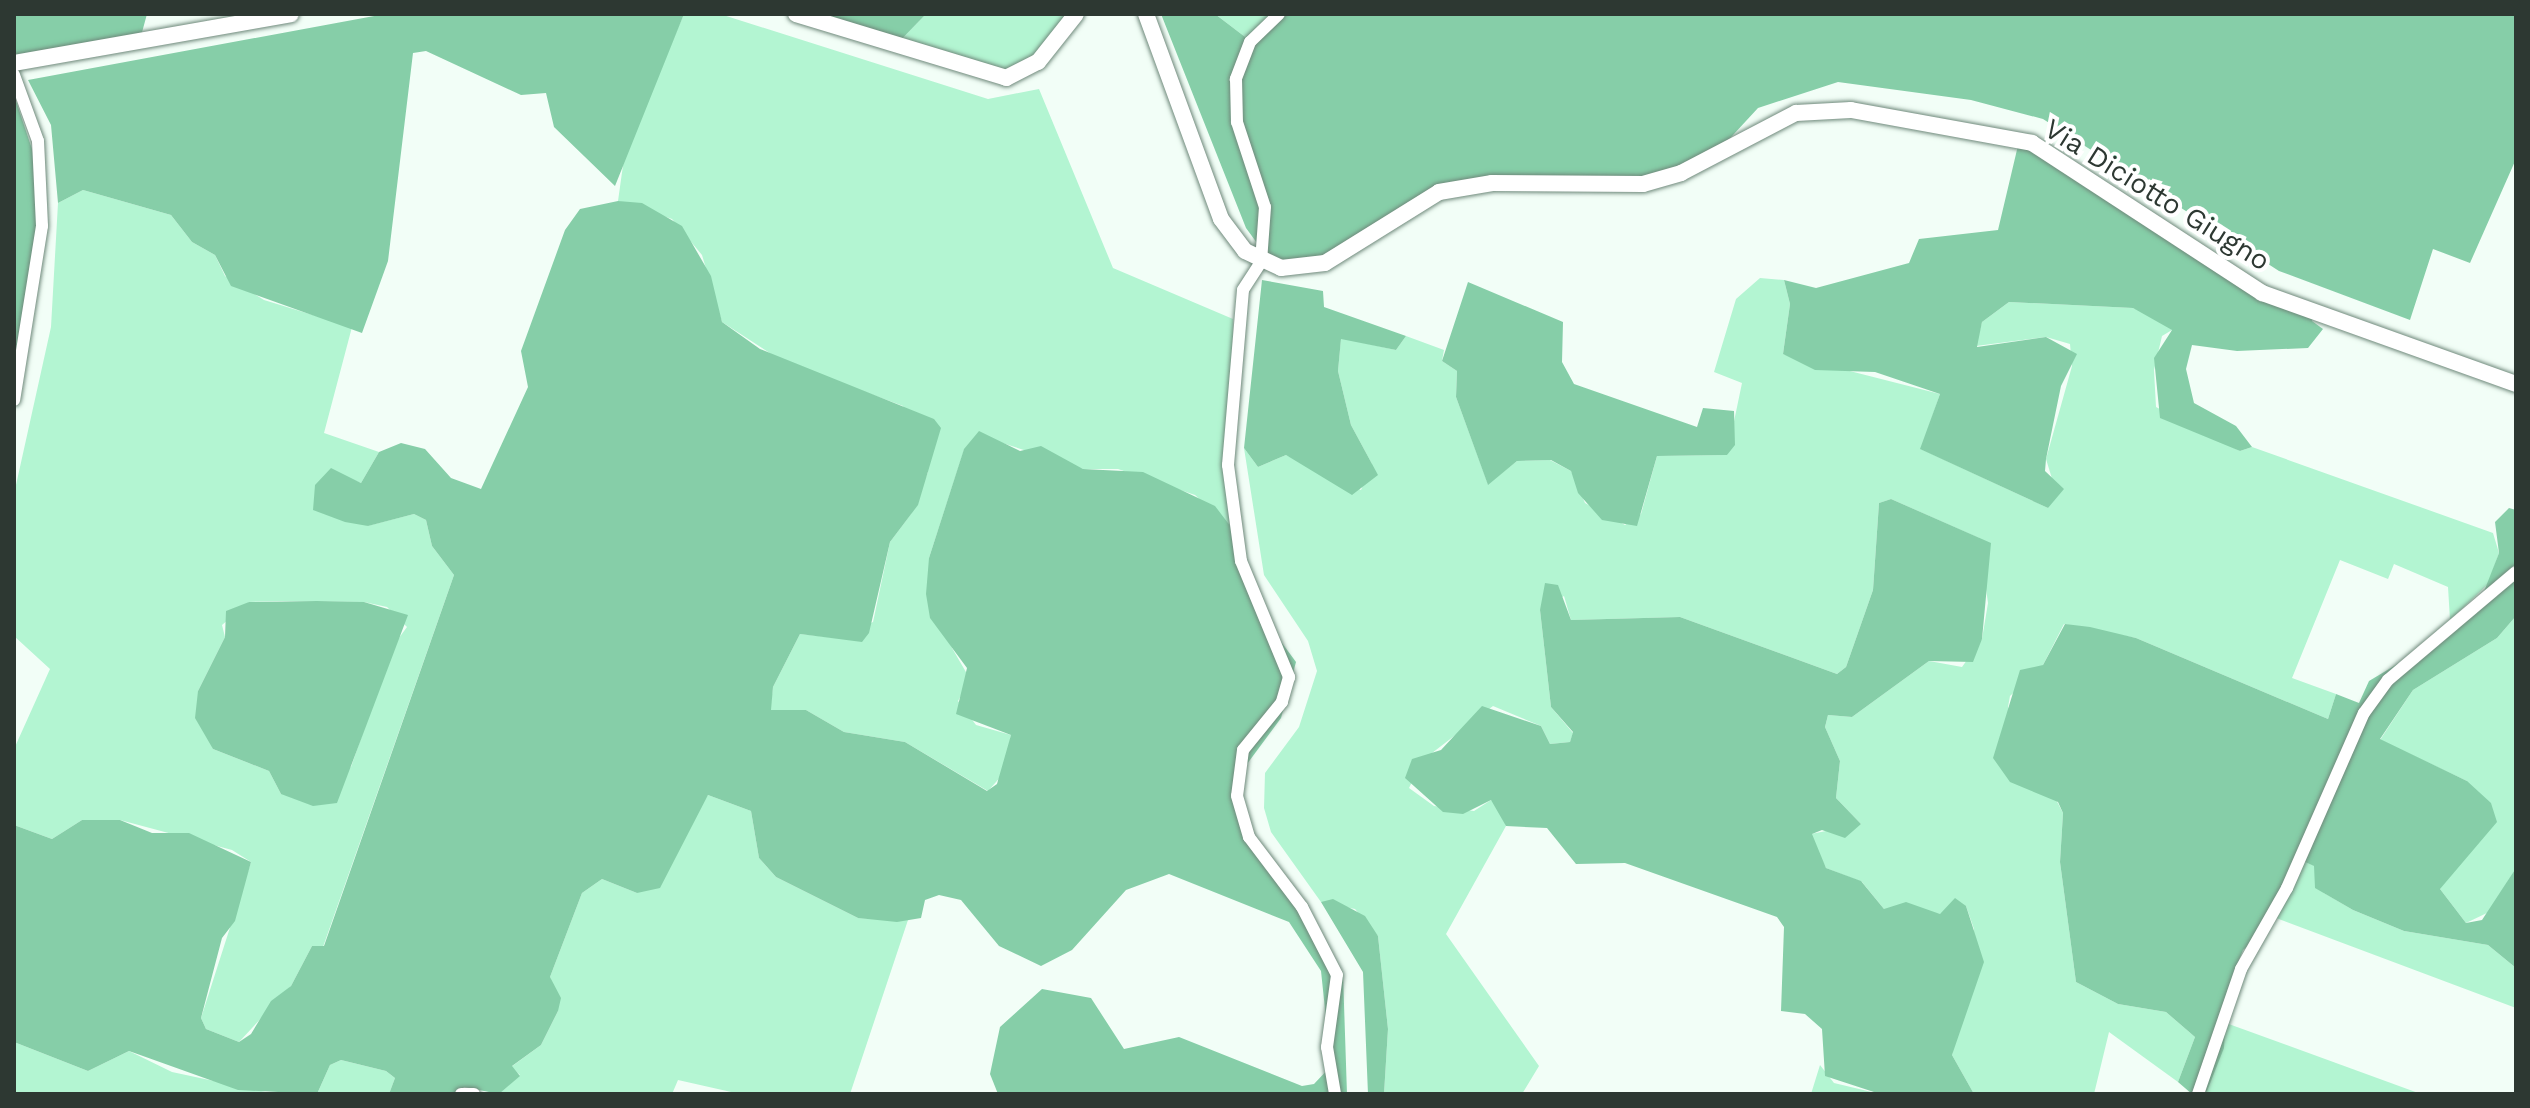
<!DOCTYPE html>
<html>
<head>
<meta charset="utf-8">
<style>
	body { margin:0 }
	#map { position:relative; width:2530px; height:1108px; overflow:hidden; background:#f2fef7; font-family:"Work Sans",sans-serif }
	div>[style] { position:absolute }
	.green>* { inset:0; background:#b3f5d2 }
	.forest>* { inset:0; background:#86cea8 }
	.roads { filter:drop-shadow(0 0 2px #6f897b) drop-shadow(0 0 2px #6f897b) }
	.minor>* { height:12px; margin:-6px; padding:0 6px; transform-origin:6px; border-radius:6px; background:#fff }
	.secondary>* { height:16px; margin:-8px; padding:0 8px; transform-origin:8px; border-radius:8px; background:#fff }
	span { translate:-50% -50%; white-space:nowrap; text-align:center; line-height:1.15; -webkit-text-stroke:8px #fff; paint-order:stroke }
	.street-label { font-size:28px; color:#2d3832 }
	.frame { position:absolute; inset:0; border:16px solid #2d3832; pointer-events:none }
</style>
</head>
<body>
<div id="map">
	<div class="green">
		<i style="clip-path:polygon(684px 14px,720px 14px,988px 99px,1039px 89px,1113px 268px,1233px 319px,1231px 527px,1195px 495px,1118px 469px,1083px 469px,999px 442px,964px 450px,929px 558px,952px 648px,970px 679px,958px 701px,976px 725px,1011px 735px,1004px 773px,988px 791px,905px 742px,844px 732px,806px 710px,770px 710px,773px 687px,800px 634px,837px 638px,873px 622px,890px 542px,911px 514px,928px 472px,903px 406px,782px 361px,722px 322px,702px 255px,672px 219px,618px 201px,625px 151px)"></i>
		<i style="clip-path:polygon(926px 14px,1072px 14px,1037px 60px,1012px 74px,896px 45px)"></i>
		<i style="clip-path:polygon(1215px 14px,1282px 14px,1253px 43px)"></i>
		<i style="clip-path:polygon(evenodd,83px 190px,171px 215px,192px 242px,215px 255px,225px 276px,264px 300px,352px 327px,324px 433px,379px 452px,361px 483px,351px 479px,367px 526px,414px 514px,426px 520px,432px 546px,454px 575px,323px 947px,312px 946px,291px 986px,239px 1042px,206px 1029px,201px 1018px,251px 862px,232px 850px,120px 820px,82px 820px,52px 839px,14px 825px,14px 749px,50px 669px,14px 636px,14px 494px,51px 327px,58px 203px,83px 190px,282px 601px,364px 602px,387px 607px,407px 627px,393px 646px,351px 767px,281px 794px,269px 771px,213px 749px,198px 691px,225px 637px,222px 625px,249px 602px,282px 601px)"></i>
		<i style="clip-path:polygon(1760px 278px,1784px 280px,1790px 304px,1783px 354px,1940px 394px,1921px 449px,2048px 508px,2053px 482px,2046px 459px,2072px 366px,2070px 344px,2046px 337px,1976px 346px,1982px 322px,2009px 302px,2133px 308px,2165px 320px,2172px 330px,2162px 336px,2154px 370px,2156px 407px,2240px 451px,2252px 447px,2493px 533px,2499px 553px,2488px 584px,2450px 620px,2448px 587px,2394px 564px,2388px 579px,2340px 560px,2292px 678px,2336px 694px,2328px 719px,2136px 638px,2064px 624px,2043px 665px,2010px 696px,2008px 707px,2063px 813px,2060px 862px,2076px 982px,2118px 1004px,2166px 1012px,2195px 1037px,2178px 1082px,2109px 1032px,2094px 1094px,1974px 1094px,1952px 1055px,1974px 929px,1966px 906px,1940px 914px,1884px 909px,1862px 882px,1826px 868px,1814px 845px,1811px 834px,1861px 824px,1836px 798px,1840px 761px,1825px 727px,1828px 715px,1852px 717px,1929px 661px,1962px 667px,1982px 639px,1988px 603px,1979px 538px,1891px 499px,1879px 503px,1873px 590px,1846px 667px,1837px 674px,1680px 617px,1571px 620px,1564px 596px,1540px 610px,1551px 707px,1573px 733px,1570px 742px,1550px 744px,1541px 726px,1493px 706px,1423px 760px,1409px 788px,1434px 806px,1474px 811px,1491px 800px,1499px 806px,1506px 826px,1446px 934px,1539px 1066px,1522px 1094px,1384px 1094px,1388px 1029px,1378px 936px,1355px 909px,1321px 902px,1271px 832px,1264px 808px,1265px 773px,1299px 727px,1317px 671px,1308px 641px,1264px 575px,1244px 448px,1258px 467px,1286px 455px,1361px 490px,1372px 464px,1351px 425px,1338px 371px,1341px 338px,1396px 350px,1406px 336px,1444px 350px,1442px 361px,1457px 371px,1456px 397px,1488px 484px,1517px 461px,1550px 460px,1571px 471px,1585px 503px,1625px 525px,1641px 514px,1657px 456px,1727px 455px,1742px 383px,1714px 372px,1736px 299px)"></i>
		<i style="clip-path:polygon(2516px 616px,2516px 868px,2489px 912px,2466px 923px,2440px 889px,2467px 781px,2380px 740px,2413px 690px,2497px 638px)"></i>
		<i style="clip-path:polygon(708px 795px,751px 811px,759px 858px,776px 877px,858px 918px,908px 920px,850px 1094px,740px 1094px,678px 1080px,672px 1094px,499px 1094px,520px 1075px,511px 1067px,541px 1045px,558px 1011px,550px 977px,582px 893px,602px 879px,637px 893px)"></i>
		<i style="clip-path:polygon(2305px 862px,2315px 866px,2324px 893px,2353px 910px,2404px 931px,2488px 945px,2516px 968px,2516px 1008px,2271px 916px)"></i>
		<i style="clip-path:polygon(2226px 1023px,2421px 1094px,2205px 1094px)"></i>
		<i style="clip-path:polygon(14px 1042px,88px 1071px,129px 1051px,172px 1072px,275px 1094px,14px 1094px)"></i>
		<i style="clip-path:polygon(341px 1060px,386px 1071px,395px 1078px,389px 1094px,317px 1094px,330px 1065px)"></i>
		<i style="clip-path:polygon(1820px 1065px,1834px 1083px,1880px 1094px,1811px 1094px)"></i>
	</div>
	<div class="forest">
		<i style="clip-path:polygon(14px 14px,147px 14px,141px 36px,14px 58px)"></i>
		<i style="clip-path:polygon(385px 14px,684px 14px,615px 186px,554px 127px,546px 93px,521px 95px,426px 51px,413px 53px,388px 261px,362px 333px,231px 286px,215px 255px,192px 242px,171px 215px,83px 190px,58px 203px,51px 125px,28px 80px)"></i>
		<i style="clip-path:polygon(800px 14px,926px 14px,896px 45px)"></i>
		<i style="clip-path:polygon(1161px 14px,1215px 14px,1253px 43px,1282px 14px,2516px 14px,2516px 159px,2470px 263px,2433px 249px,2410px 320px,2279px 271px,2043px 119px,1971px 100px,1838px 82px,1758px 108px,1721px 148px,1658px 176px,1481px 179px,1389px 218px,1301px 267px,1265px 254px,1246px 228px)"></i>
		<i style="clip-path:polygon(14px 95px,37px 164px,36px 276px,14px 396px)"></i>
		<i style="clip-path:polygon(2020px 137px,2253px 287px,2315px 308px,2312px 321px,2323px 329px,2308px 348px,2237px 351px,2192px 345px,2186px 369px,2194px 403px,2236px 426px,2252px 447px,2240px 451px,2160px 418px,2154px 358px,2172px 330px,2133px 308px,2009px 302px,1982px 322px,1977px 347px,2046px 337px,2077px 354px,2061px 386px,2046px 459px,2045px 471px,2064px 489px,2048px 508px,1920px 449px,1940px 394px,1875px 372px,1815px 370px,1783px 354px,1790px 304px,1784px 280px,1816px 288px,1909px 263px,1919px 239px,1998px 230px)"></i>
		<i style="clip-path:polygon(618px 201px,642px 203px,682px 226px,711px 276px,722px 322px,760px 349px,934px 419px,941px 428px,918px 505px,890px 542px,869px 633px,862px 642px,800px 634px,773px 687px,771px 710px,806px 710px,844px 732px,905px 742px,987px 791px,997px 784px,1011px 735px,956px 714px,967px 668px,930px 618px,926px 594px,929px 558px,964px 449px,979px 431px,1020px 451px,1041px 446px,1083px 469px,1143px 472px,1215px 506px,1231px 527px,1265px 620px,1296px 662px,1281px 718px,1247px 764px,1241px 787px,1252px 842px,1343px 974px,1347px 1094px,998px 1094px,990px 1074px,1000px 1027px,1042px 989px,1091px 998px,1124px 1049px,1179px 1037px,1302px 1086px,1314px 1084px,1331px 1066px,1321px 971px,1289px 922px,1169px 874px,1126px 890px,1072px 950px,1041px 966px,999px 946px,961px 900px,939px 895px,925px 900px,921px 918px,897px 922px,858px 918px,776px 877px,759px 858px,751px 811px,708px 795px,660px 888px,637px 893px,602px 879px,582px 893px,550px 977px,561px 998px,558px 1011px,541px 1045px,512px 1066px,520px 1076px,499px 1094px,464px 1087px,457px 1094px,389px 1094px,395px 1078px,386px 1071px,341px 1060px,330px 1065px,317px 1094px,238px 1090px,129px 1051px,88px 1071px,14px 1042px,14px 825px,52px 839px,82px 820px,120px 820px,152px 833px,189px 833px,251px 862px,235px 921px,222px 938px,201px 1018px,206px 1029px,239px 1042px,251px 1034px,271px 1001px,291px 986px,312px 946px,324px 946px,454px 575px,432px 546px,426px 520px,414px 514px,368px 526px,345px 522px,313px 510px,315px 485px,331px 468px,361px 483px,379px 452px,401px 443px,425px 449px,451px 478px,481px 489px,528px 387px,521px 351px,565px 230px,580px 209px)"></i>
		<i style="clip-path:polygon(1262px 280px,1323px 291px,1324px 307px,1406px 336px,1396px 350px,1341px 339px,1338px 371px,1351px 425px,1378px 475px,1352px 495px,1286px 455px,1258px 467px,1244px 448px)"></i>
		<i style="clip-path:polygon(1468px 282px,1563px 322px,1562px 362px,1574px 384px,1697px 427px,1703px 408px,1734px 411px,1735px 445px,1727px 455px,1657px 456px,1637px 526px,1602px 520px,1578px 493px,1571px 471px,1551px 460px,1517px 461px,1488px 485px,1456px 397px,1457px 371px,1442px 361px)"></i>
		<i style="clip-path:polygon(1891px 499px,1991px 543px,1982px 639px,1973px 662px,1929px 661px,1852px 717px,1828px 715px,1825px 727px,1840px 761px,1836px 798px,1861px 824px,1845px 838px,1822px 830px,1812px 834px,1826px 868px,1861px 881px,1884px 909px,1906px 902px,1940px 914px,1955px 898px,1966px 906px,1984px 962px,1952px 1055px,1974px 1094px,1880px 1094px,1825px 1076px,1822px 1029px,1805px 1014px,1781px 1011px,1784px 927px,1777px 917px,1625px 863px,1576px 864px,1547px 828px,1506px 826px,1491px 800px,1463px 814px,1443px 812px,1405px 778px,1412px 759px,1441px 750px,1482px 706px,1541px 726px,1550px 744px,1570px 742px,1573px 732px,1551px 707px,1540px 610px,1545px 583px,1558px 585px,1571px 620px,1680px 617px,1837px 674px,1846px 667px,1873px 590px,1879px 503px)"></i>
		<i style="clip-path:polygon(2509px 508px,2516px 510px,2516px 616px,2497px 638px,2413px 690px,2380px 739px,2467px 781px,2491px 803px,2497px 822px,2440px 889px,2466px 923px,2482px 920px,2516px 868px,2516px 968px,2488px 945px,2404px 931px,2353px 910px,2315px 888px,2314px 866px,2305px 862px,2260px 936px,2243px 950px,2227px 991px,2224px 1048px,2207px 1091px,2192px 1094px,2178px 1082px,2195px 1037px,2166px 1012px,2118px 1004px,2076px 982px,2060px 862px,2063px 813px,2058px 802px,2010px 782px,1993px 758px,2020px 670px,2043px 665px,2065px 624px,2090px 627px,2136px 638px,2328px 719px,2336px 694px,2359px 703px,2369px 681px,2436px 641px,2483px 594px,2499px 553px,2495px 522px)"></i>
		<i style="clip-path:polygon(317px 601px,364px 602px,408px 615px,337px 803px,313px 806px,281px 794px,269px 771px,213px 749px,195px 718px,198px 691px,225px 637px,226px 611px,249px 602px)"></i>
		<i style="clip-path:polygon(1333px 899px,1365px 916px,1378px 936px,1388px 1029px,1384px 1094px,1368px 1094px,1363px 972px,1321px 902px)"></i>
	</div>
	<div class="roads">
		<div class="minor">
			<i style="left:1279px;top:14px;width:40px;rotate:136deg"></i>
			<i style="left:1250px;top:42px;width:40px;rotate:111deg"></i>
			<i style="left:1236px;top:79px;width:43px;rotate:88.7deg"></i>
			<i style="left:1237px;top:122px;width:89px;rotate:71.8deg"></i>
			<i style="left:1265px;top:207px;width:55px;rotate:94.2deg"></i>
			<i style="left:1261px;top:262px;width:33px;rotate:123deg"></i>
			<i style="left:1243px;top:290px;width:176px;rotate:94.9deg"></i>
			<i style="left:1228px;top:465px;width:97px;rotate:82.3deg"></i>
			<i style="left:1241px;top:561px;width:126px;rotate:67.5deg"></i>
			<i style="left:1289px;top:677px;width:26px;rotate:106deg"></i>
			<i style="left:1282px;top:702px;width:62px;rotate:129.1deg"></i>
			<i style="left:1243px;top:750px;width:46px;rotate:97.4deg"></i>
			<i style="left:1237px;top:796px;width:43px;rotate:73.7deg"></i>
			<i style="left:1249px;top:837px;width:88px;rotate:52.9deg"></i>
			<i style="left:1302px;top:907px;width:76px;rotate:62.8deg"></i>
			<i style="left:1337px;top:975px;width:73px;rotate:97.9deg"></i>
			<i style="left:1327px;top:1047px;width:48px;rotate:80.3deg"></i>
			<i style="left:14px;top:75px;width:70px;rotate:70deg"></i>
			<i style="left:38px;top:141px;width:85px;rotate:87.3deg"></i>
			<i style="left:42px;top:226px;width:176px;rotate:99.1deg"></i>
			<i style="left:461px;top:1094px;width:13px"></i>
			<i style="left:2198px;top:1094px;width:132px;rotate:-71deg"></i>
			<i style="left:2241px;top:969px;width:93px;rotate:-60.4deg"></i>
			<i style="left:2287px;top:888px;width:191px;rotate:-66.3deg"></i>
			<i style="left:2364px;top:713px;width:41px;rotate:-54deg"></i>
			<i style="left:2388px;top:680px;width:167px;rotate:-40.2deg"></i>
		</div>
		<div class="secondary">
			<i style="left:796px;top:14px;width:220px;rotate:16.9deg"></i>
			<i style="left:1006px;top:78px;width:36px;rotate:-27deg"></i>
			<i style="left:1038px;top:62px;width:61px;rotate:-51.6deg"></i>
			<i style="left:1146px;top:14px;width:218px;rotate:69.9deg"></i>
			<i style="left:1221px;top:219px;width:40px;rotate:53deg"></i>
			<i style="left:1245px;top:251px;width:40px;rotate:25deg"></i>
			<i style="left:1281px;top:268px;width:44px;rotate:-6.5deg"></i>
			<i style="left:1325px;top:263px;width:134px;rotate:-31.9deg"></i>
			<i style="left:1439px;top:192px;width:54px;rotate:-9.6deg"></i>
			<i style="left:1492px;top:183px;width:151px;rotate:0.4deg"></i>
			<i style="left:1643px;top:184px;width:40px;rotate:-16deg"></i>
			<i style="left:1681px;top:173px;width:130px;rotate:-27.6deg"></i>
			<i style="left:1796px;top:113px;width:55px;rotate:-3.1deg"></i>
			<i style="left:1851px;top:110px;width:184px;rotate:10.3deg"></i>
			<i style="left:2032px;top:143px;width:275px;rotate:33.1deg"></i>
			<i style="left:2262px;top:293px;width:270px;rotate:19.7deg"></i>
			<i style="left:14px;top:63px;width:281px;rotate:-10deg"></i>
		</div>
	</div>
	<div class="street-label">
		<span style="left:2157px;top:195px;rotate:32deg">Via Diciotto Giugno</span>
	</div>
	<div class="frame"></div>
</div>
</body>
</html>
